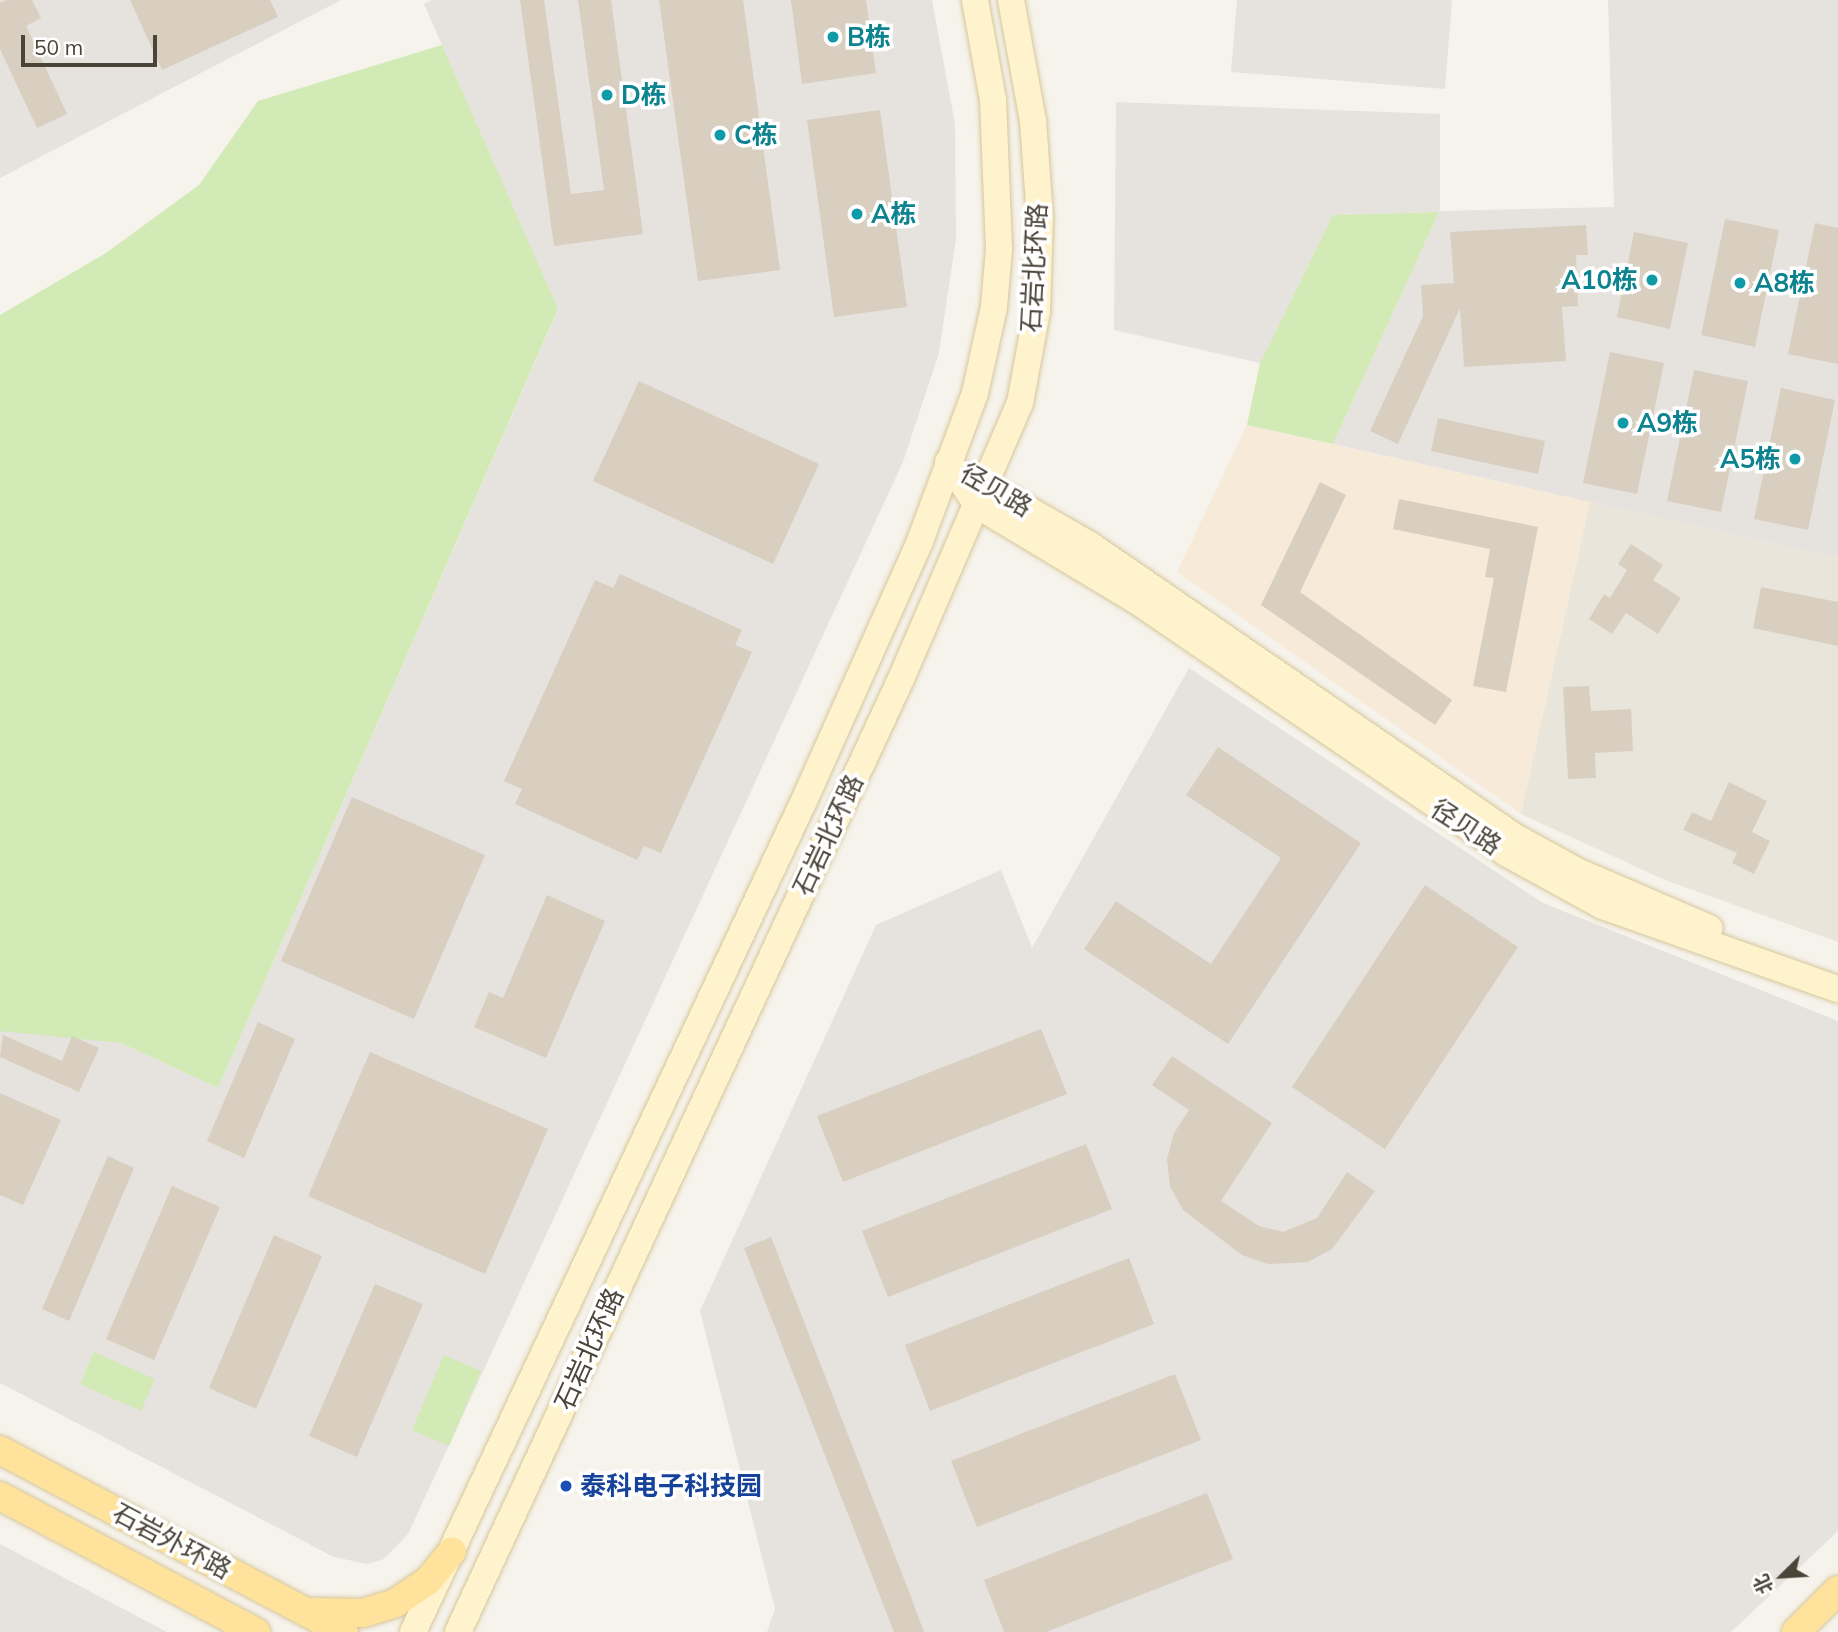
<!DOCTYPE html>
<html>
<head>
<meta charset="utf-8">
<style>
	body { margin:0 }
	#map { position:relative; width:1838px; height:1632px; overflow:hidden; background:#f6f3ec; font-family:Mulish,"Noto Sans SC",sans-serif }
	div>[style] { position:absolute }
	.residential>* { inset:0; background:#eae5da }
	.commercial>* { inset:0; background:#f7ead8 }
	.industrial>* { inset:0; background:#e6e2dd }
	.green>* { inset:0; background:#d2eab5 }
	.building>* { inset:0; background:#d8cfc1 }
	.roads { filter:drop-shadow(0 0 2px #d6c79b) drop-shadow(0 0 2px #d6c79b) }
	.secondary>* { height:26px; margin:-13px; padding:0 13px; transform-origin:13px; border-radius:13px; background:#fff3cd }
	.primary>* { height:28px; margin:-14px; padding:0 14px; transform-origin:14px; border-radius:14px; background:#ffe39c }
	.dots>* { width:19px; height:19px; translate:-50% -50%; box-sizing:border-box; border:4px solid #fff; border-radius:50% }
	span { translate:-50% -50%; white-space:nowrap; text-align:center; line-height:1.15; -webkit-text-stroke:7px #fff; paint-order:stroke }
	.culture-label { font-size:26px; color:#0d838f; font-weight:700 }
	.left { translate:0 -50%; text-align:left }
	.right { translate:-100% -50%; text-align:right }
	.street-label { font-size:26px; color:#4b4439 }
	.transit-label { font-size:26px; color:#164399; font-weight:700 }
	.north { position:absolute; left:1747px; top:1541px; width:70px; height:70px; -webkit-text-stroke:5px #fff; paint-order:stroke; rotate:246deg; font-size:19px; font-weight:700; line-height:28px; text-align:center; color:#4b4439 }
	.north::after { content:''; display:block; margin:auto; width:24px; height:32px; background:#4b4439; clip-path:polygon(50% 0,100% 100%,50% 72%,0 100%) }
	.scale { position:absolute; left:21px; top:35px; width:136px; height:32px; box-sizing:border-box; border:4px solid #4b4439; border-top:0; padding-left:9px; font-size:21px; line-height:24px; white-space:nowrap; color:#4b4439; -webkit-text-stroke:5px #fff; paint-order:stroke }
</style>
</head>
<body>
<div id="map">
	<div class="residential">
		<i style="clip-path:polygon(1590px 502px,1838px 558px,1838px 942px,1665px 880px,1521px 814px)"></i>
	</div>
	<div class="commercial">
		<i style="clip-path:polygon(1247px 425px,1590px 502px,1521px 814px,1177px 572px)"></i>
	</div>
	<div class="industrial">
		<i style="clip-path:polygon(0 0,341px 0,0 178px)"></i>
		<i style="clip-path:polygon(432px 0,932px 0,955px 124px,956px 239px,939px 353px,903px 462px,408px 1534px,384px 1559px,367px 1564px,334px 1557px,0 1383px,0 1029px,121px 1043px,218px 1088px,558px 310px,424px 4px)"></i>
		<i style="clip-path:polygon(1237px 0,1452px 0,1445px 89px,1231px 72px)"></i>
		<i style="clip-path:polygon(1608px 0,1838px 0,1838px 558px,1333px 444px,1439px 212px,1333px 215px,1260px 363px,1114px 330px,1116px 102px,1440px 114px,1440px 211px,1614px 207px)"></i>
		<i style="clip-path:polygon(1189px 668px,1543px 903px,1838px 1021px,1838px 1531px,1731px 1632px,767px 1632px,775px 1609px,700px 1311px,876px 925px,1001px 870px,1032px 948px)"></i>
		<i style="clip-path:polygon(0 1544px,167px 1632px,0 1632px)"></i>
	</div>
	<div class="green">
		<i style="clip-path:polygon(442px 45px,558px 309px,218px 1088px,121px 1043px,0 1031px,0 315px,106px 253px,199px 185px,258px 101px)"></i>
		<i style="clip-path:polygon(1439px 212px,1333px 444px,1247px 425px,1260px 363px,1333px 215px)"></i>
		<i style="clip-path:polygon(94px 1352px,155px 1379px,141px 1411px,80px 1384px)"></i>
		<i style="clip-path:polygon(444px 1355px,481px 1371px,449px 1446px,412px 1430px)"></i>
	</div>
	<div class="building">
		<i style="clip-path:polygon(6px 0,32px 0,41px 18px,26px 26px,67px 114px,37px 128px,0 49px,0 3px)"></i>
		<i style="clip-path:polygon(130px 0,270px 0,278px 17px,162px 70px)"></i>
		<i style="clip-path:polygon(520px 0,544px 0,571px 194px,604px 190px,578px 0,611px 0,643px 234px,554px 246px)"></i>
		<i style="clip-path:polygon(659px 0,743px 0,780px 270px,698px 281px)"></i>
		<i style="clip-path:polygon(791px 0,866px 0,876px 73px,802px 84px)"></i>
		<i style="clip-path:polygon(880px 110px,907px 307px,834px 317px,807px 120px)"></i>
		<i style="clip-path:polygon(1725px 219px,1779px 230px,1755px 347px,1701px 335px)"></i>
		<i style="clip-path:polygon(1815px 223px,1838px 228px,1838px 364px,1788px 354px)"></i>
		<i style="clip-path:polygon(1586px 225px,1588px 255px,1576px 255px,1578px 306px,1562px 307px,1566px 361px,1464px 367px,1460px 308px,1398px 444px,1370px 431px,1423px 316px,1421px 285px,1454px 283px,1450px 232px)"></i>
		<i style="clip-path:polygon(1634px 232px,1688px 243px,1670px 329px,1617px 317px)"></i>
		<i style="clip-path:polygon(1610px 352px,1664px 363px,1637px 494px,1583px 483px)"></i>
		<i style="clip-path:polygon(1694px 370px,1748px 381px,1721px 512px,1667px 501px)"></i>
		<i style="clip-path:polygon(639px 381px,819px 464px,773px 564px,593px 481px)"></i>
		<i style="clip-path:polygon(1781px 388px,1835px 400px,1808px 530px,1754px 519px)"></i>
		<i style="clip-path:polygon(1438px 418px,1545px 441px,1538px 474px,1431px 451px)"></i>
		<i style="clip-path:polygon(1320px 482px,1346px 495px,1300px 592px,1452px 700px,1435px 725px,1261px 605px)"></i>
		<i style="clip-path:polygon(1399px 499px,1538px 527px,1506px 692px,1473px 686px,1494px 578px,1485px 577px,1490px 549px,1393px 529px)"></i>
		<i style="clip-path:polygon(1631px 544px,1663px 565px,1653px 580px,1681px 598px,1658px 634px,1626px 613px,1612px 634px,1589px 619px,1604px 594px,1610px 598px,1627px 570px,1618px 564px)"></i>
		<i style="clip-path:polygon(620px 574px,742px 630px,735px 645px,752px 652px,661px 853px,644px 846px,637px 860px,515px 804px,522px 789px,504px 781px,595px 580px,613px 588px)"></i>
		<i style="clip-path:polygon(1761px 587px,1838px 602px,1838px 646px,1753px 628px)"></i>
		<i style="clip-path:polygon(1589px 686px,1591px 711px,1631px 709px,1633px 751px,1595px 753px,1596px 778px,1568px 779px,1563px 687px)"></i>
		<i style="clip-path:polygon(1218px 747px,1361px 843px,1228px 1044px,1084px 949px,1116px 901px,1211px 964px,1281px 858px,1186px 795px)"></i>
		<i style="clip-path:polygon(1729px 782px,1767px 801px,1752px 832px,1770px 841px,1754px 874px,1732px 863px,1737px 853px,1683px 830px,1692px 812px,1711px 821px)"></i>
		<i style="clip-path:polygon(352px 797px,485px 855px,414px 1019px,281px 961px)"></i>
		<i style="clip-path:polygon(1425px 885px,1518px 947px,1385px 1149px,1292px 1087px)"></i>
		<i style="clip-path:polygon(547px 895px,605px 921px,546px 1058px,474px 1027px,489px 992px,503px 998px)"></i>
		<i style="clip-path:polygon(258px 1022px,295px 1039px,244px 1158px,207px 1141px)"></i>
		<i style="clip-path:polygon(1041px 1029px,1067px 1094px,843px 1182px,817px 1116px)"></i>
		<i style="clip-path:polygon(3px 1035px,62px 1061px,72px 1036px,99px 1048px,79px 1092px,0 1057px)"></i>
		<i style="clip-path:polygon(370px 1052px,548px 1129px,485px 1274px,308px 1196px)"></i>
		<i style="clip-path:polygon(1172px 1056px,1272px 1123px,1221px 1201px,1259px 1226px,1283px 1232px,1317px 1218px,1347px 1172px,1375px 1191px,1332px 1249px,1308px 1262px,1268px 1264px,1242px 1255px,1183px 1210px,1170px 1186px,1167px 1159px,1174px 1133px,1189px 1110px,1152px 1085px)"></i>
		<i style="clip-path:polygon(0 1093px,61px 1120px,23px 1205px,0 1195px)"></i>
		<i style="clip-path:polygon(1086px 1144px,1112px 1209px,888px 1297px,862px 1231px)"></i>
		<i style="clip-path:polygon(108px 1156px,134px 1168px,69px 1321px,42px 1309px)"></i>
		<i style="clip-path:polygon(172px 1186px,220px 1207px,154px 1360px,106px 1339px)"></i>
		<i style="clip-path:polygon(274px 1235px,322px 1256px,256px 1409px,209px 1388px)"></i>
		<i style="clip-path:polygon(771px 1237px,908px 1589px,924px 1632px,894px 1632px,744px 1248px)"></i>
		<i style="clip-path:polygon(1129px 1258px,1154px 1324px,930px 1411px,905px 1345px)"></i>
		<i style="clip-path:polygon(375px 1284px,423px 1304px,357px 1457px,309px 1436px)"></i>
		<i style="clip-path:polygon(1175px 1374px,1201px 1440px,977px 1527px,951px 1461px)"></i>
		<i style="clip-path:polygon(1207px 1493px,1233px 1559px,1046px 1632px,1004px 1632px,984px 1580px)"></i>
	</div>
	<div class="roads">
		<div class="secondary">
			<i style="left:948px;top:462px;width:52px;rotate:56deg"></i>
			<i style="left:977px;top:505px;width:187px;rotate:31deg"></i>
			<i style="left:1137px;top:601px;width:447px;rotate:34.3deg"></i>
			<i style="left:1506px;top:853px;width:111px;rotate:28.7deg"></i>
			<i style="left:1603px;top:906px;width:249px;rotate:19.5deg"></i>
			<i style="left:970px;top:476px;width:138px;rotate:29.9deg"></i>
			<i style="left:1090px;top:545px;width:516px;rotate:34.49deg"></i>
			<i style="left:1515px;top:837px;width:73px;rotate:28.7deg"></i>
			<i style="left:1579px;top:872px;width:142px;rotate:23.3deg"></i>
			<i style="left:413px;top:1632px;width:916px;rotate:-64.81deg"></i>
			<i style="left:803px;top:803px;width:287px;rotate:-65.9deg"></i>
			<i style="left:920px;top:541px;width:158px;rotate:-69.6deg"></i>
			<i style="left:975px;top:393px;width:88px;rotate:-77.5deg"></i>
			<i style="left:994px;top:307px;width:58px;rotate:-85.1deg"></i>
			<i style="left:999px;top:249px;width:149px;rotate:-92.3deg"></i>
			<i style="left:993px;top:100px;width:102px;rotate:-100.2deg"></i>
			<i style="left:458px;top:1632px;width:1051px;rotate:-65.07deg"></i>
			<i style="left:901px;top:679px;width:301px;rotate:-66.7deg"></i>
			<i style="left:1020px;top:403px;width:94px;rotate:-79.5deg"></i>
			<i style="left:1037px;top:311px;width:93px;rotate:-88.2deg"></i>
			<i style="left:1040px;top:218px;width:97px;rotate:-94.1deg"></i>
			<i style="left:1033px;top:121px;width:123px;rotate:-100.3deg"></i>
		</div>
		<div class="primary">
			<i style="left:0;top:1450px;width:389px;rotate:27.9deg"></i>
			<i style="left:0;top:1496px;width:290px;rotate:28deg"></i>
			<i style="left:313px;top:1612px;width:50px;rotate:1.1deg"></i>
			<i style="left:363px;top:1613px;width:34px;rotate:-17deg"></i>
			<i style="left:395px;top:1603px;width:40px;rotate:-34deg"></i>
			<i style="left:428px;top:1581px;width:38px;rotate:-51deg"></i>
			<i style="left:1796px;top:1632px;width:59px;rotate:-45deg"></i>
		</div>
	</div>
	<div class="dots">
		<i style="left:833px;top:37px;background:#0f9aa8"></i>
		<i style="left:607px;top:95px;background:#0f9aa8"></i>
		<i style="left:720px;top:135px;background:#0f9aa8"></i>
		<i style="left:857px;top:214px;background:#0f9aa8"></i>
		<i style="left:1652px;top:280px;background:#0f9aa8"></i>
		<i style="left:1740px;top:283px;background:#0f9aa8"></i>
		<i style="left:1623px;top:423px;background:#0f9aa8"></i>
		<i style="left:1795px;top:459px;background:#0f9aa8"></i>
		<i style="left:566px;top:1486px;background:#1a4fb4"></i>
	</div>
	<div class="culture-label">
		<span class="left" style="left:847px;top:37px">B栋</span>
		<span class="left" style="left:621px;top:95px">D栋</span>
		<span class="left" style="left:734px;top:135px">C栋</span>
		<span class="left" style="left:871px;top:214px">A栋</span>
		<span class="right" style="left:1638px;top:280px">A10栋</span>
		<span class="left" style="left:1754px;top:283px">A8栋</span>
		<span class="left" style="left:1637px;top:423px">A9栋</span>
		<span class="right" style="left:1781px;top:459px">A5栋</span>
	</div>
	<div class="street-label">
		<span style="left:1034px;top:268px;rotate:-87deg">石岩北环路</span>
		<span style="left:996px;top:490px;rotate:30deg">径贝路</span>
		<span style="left:1466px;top:827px;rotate:33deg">径贝路</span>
		<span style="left:828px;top:835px;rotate:-65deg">石岩北环路</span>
		<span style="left:589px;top:1349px;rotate:-66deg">石岩北环路</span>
		<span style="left:172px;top:1541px;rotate:28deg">石岩外环路</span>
	</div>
	<div class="transit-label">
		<span class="left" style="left:580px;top:1486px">泰科电子科技园</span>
	</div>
	<div class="north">北</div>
	<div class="scale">50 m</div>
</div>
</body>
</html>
